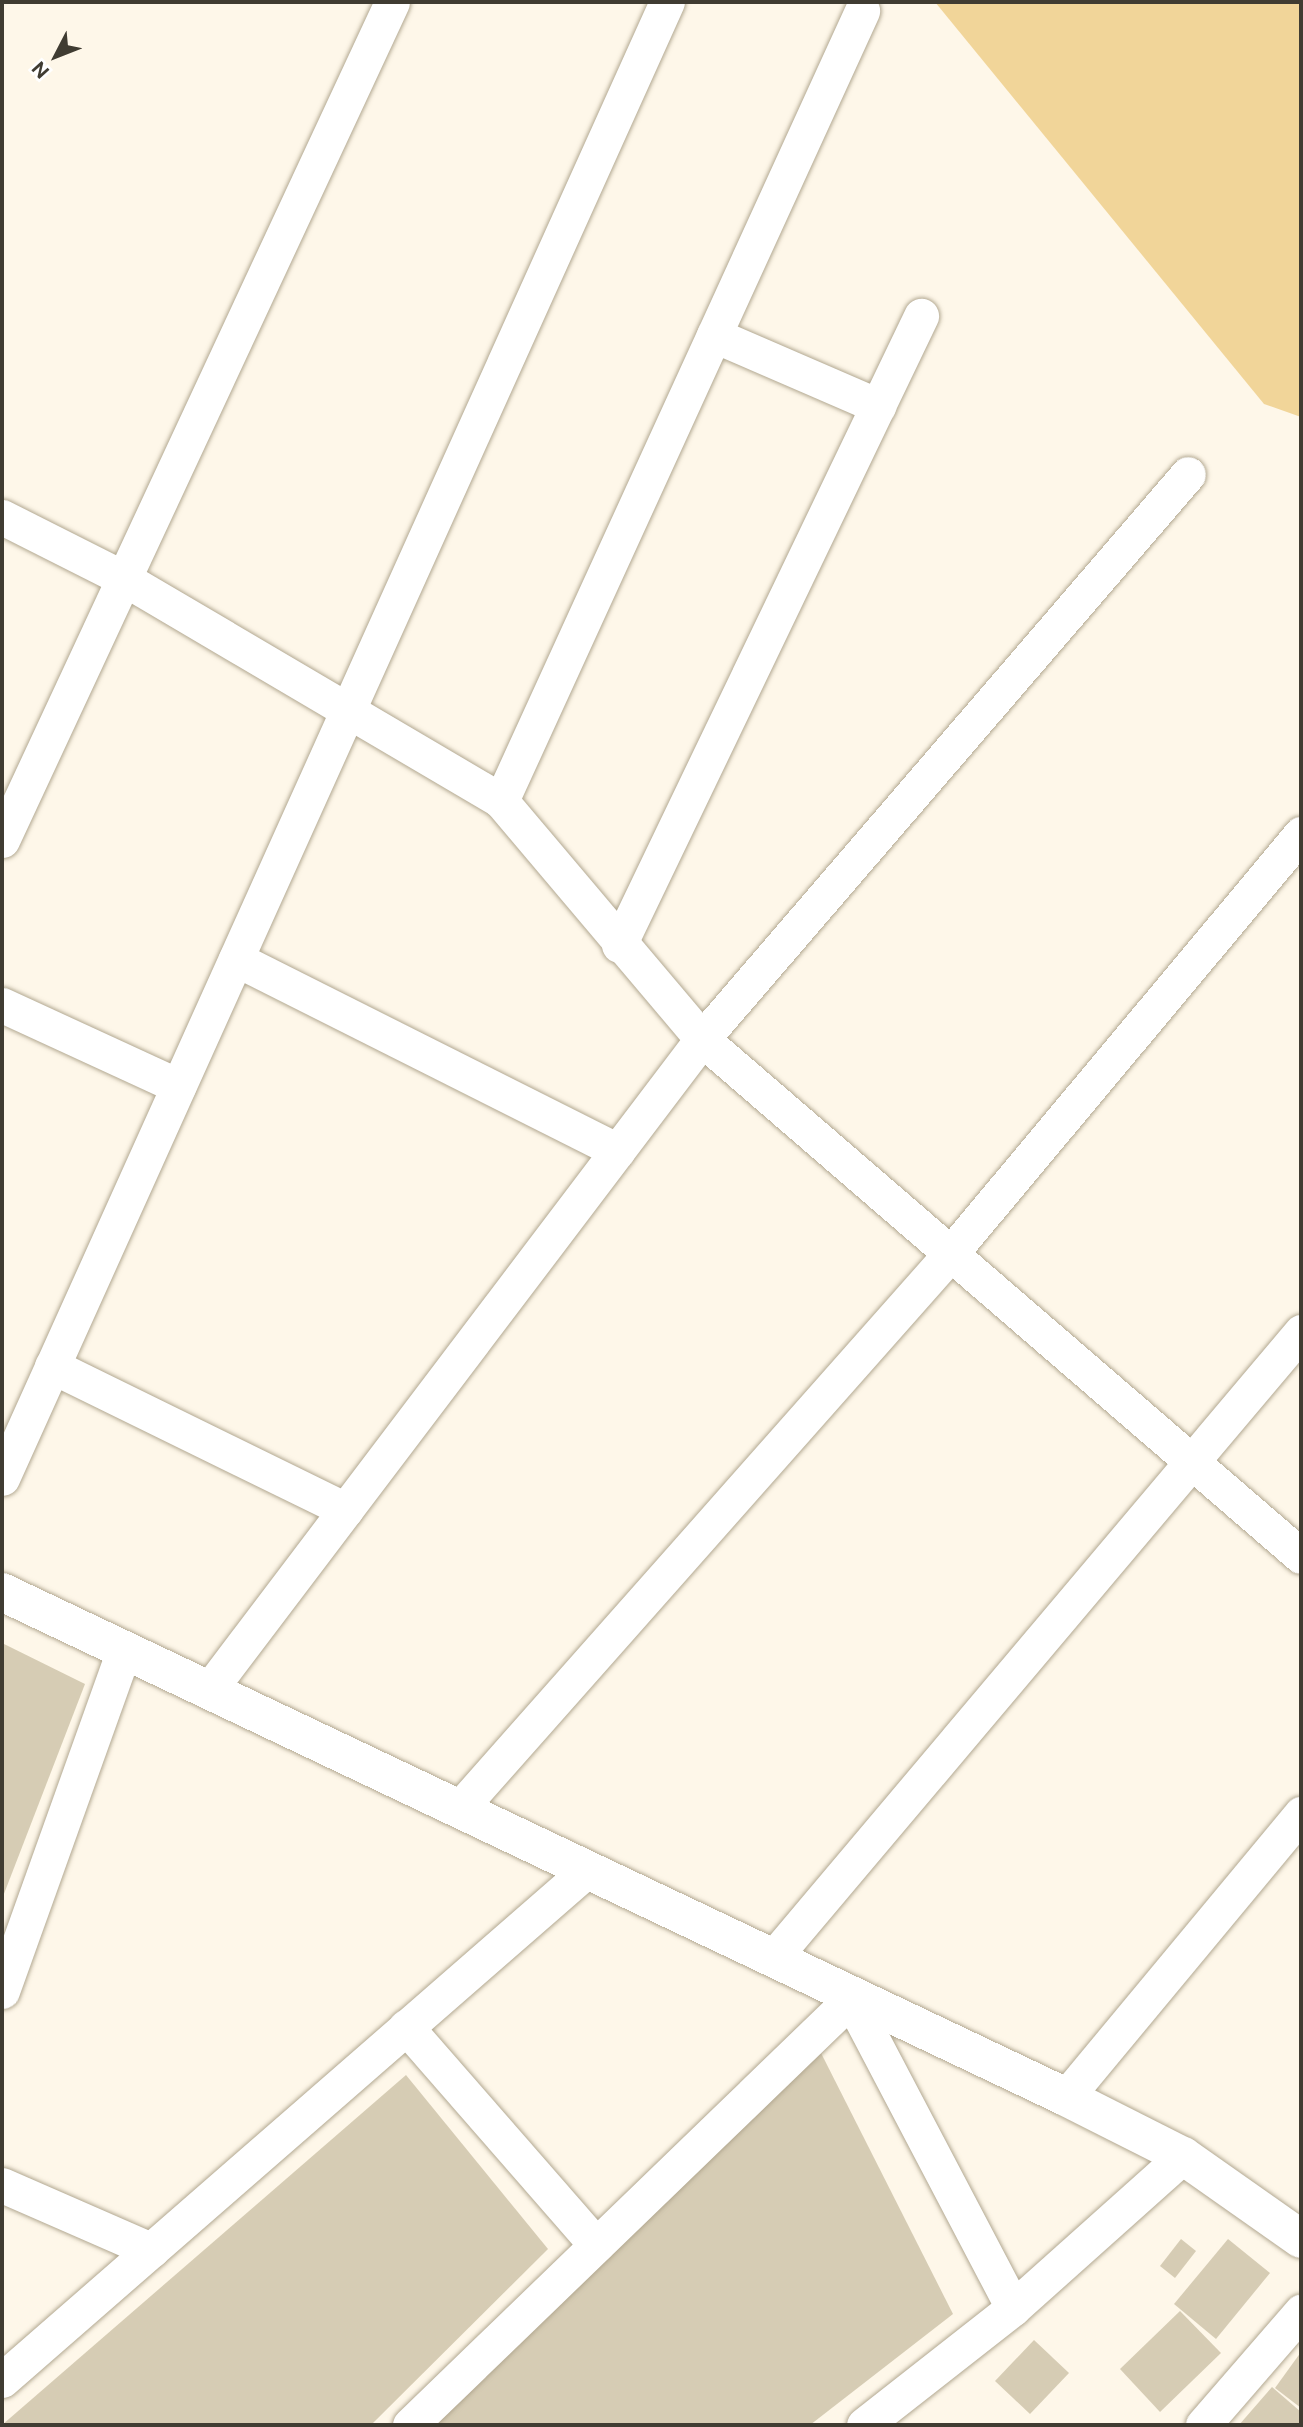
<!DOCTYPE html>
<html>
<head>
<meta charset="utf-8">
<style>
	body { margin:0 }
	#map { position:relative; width:1303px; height:2427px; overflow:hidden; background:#fef7e9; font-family:"Public Sans",sans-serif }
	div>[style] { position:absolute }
	.water>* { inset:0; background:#f1d599 }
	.building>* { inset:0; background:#d6ccb4 }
	.roads { filter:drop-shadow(0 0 2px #b2a891) drop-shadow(0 0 2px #b2a891) }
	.minor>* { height:35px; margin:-17.5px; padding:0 17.5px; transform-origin:17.5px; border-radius:17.5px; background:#fff }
	.tertiary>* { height:38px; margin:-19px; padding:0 19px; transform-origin:19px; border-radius:19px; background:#fff }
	span { translate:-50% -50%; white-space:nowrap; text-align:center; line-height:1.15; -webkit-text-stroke:6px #fff; paint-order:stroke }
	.frame { position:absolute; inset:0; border:4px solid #403c32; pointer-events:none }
	.north { position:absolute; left:21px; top:21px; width:70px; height:70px; -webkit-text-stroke:5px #fff; paint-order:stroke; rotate:228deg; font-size:19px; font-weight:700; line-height:28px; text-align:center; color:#403c32 }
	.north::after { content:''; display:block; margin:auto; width:24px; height:32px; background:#403c32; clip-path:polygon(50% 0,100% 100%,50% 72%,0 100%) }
</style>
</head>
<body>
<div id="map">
	<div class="water">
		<i style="clip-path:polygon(935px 2px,1301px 2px,1301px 417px,1264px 404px)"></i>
	</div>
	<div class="building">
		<i style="clip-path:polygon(2px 1643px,85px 1684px,2px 1899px)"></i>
		<i style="clip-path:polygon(821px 2053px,953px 2314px,810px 2425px,435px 2425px)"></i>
		<i style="clip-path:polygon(406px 2075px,548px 2249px,371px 2425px,2px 2425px)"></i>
		<i style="clip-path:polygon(1181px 2239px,1196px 2251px,1175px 2278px,1160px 2266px)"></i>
		<i style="clip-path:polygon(1228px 2239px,1270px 2273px,1216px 2339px,1174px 2304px)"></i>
		<i style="clip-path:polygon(1180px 2311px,1221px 2353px,1160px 2412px,1120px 2369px)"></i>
		<i style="clip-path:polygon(1034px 2340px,1069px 2373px,1030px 2414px,995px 2381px)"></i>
		<i style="clip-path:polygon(1301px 2352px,1301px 2408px,1275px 2388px)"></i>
		<i style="clip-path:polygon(1272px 2387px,1301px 2412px,1301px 2425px,1239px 2425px)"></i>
	</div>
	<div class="roads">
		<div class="minor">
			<i style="left:714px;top:335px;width:179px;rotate:23.4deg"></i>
			<i style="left:2px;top:517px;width:136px;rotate:26.8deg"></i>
			<i style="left:123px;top:578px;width:439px;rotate:30.5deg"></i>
			<i style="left:501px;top:801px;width:312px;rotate:49.8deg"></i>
			<i style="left:702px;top:1039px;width:791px;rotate:40.8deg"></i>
			<i style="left:501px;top:801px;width:869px;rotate:-65.44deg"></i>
			<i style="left:2px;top:840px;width:924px;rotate:-65.04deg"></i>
			<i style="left:619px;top:945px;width:698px;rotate:-64.35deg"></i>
			<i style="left:236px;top:959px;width:427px;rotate:26.7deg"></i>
			<i style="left:2px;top:1005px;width:194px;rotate:24.7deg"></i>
			<i style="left:52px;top:1366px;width:327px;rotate:26.1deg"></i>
			<i style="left:2px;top:1478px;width:1619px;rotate:-65.75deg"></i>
			<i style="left:209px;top:1690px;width:817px;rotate:-52.86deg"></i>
			<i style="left:702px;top:1039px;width:745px;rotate:-49.3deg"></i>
			<i style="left:459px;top:1809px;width:742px;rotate:-48.49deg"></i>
			<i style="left:951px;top:1253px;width:546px;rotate:-50.13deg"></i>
			<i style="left:773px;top:1958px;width:819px;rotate:-49.85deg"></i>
			<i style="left:2px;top:1991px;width:362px;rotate:-70.3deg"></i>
			<i style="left:406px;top:2027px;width:289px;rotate:48.9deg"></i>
			<i style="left:1066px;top:2097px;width:368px;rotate:-50.3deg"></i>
			<i style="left:2px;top:2185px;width:163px;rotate:23.6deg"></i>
			<i style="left:2px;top:2380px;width:776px;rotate:-41.08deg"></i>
			<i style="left:410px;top:2425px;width:613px;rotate:-44.01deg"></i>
			<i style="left:851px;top:1999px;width:349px;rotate:62.3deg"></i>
			<i style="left:864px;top:2425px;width:189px;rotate:-38.1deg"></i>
			<i style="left:1013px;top:2308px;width:228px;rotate:-41.8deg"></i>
			<i style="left:1203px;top:2425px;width:150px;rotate:-49.1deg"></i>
		</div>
		<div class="tertiary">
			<i style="left:2px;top:1592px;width:1178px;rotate:25.39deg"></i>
			<i style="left:1066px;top:2097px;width:131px;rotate:26.8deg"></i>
			<i style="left:1183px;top:2156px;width:144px;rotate:35.1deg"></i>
		</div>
	</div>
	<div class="frame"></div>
	<div class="north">N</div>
</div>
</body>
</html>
